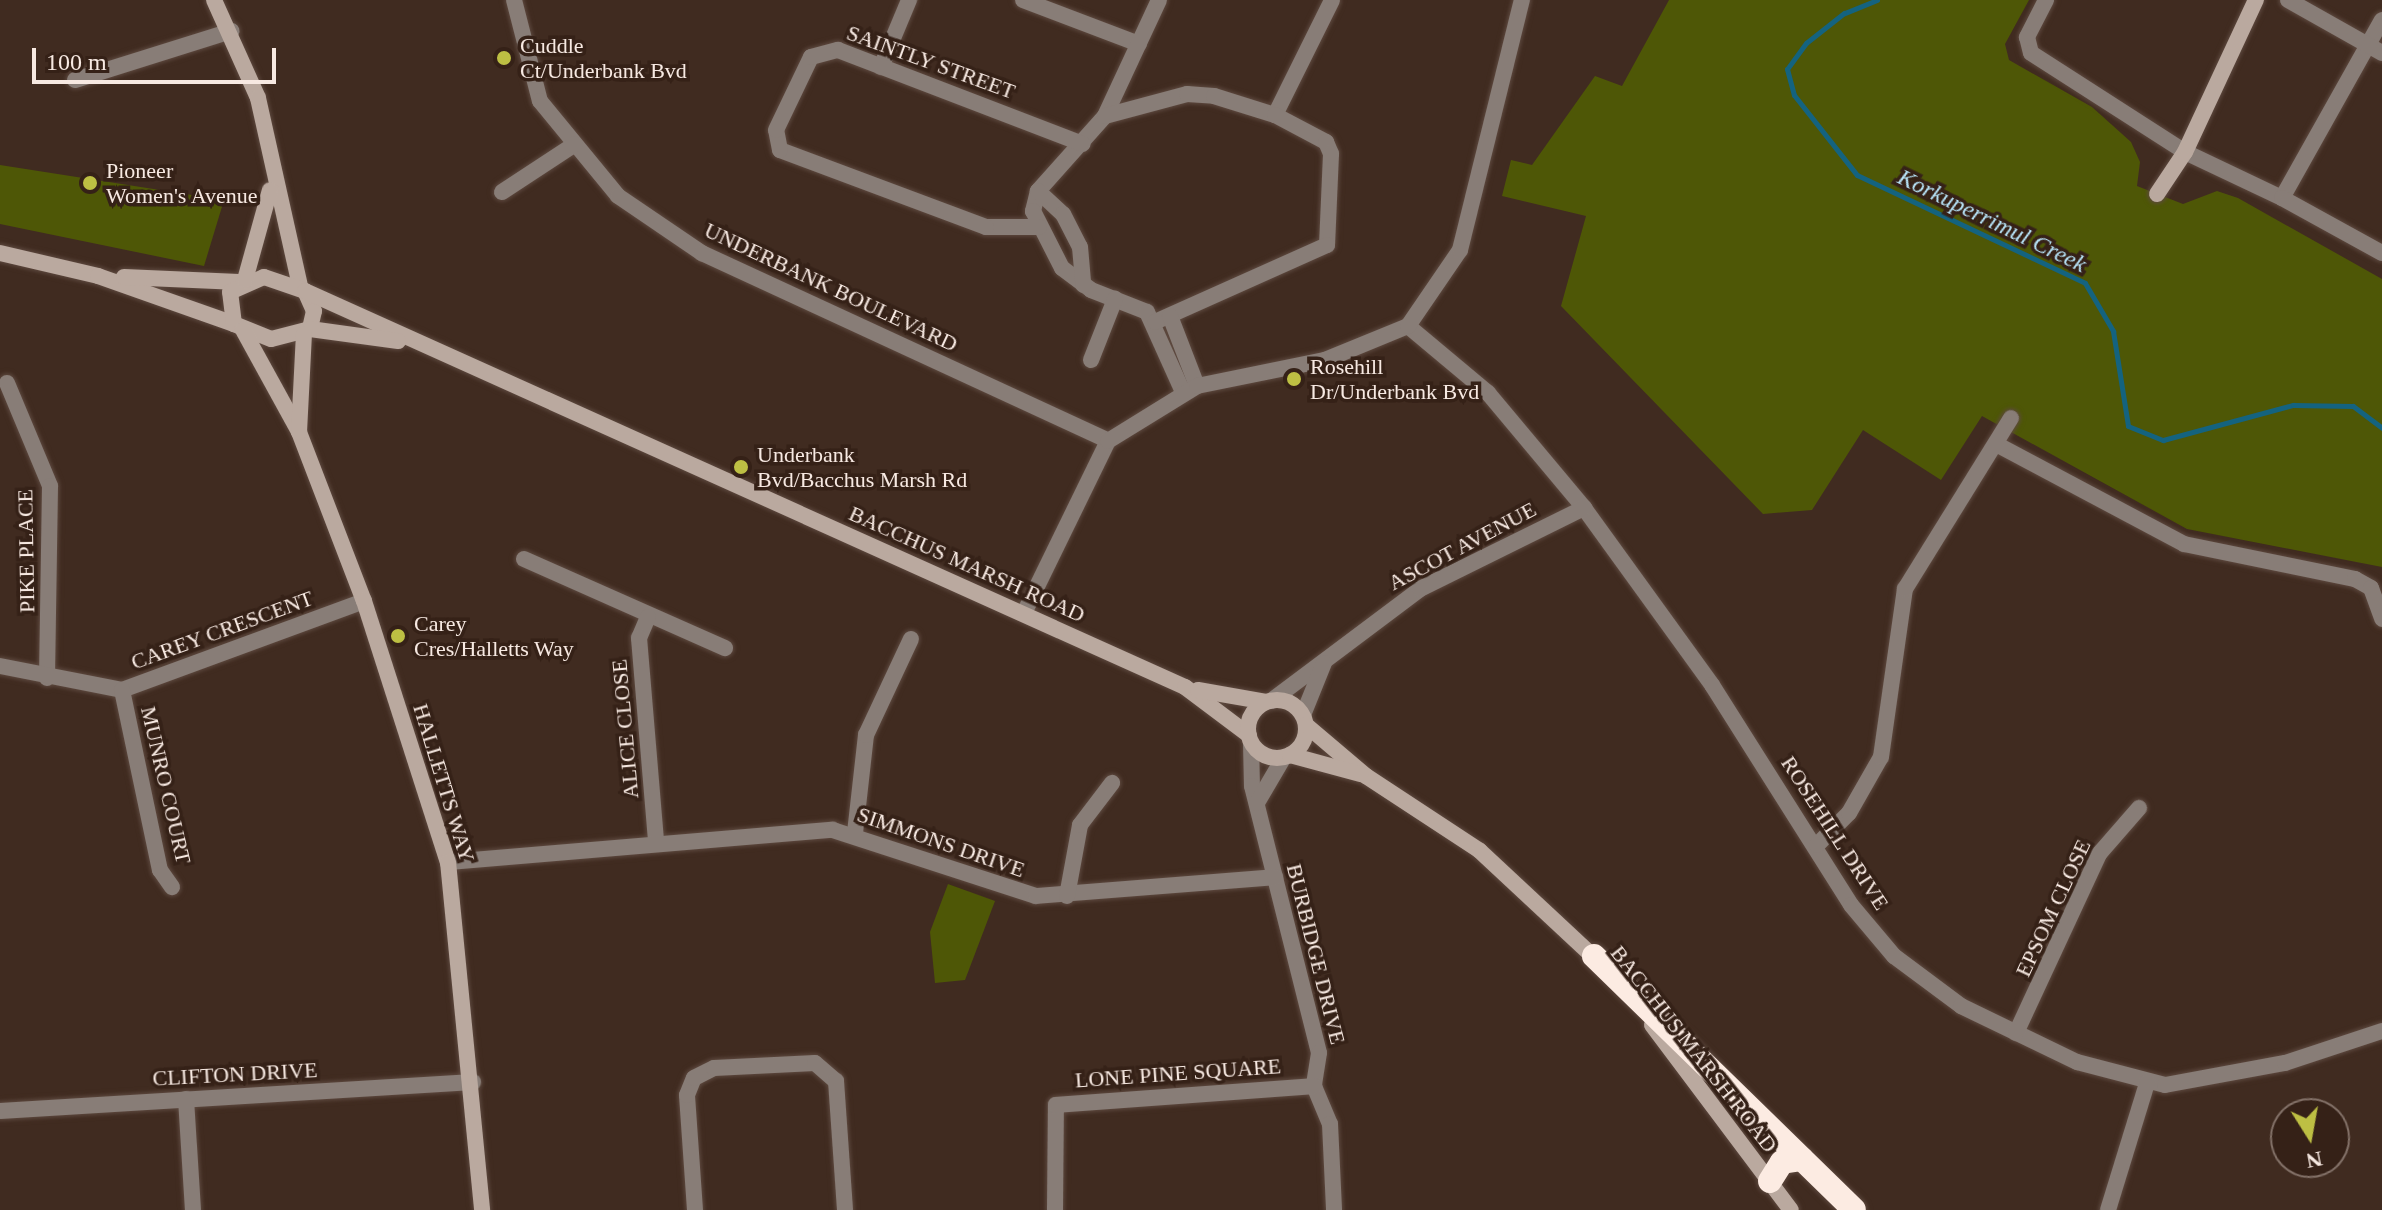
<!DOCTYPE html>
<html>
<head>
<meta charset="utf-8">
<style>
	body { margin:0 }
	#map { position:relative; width:2382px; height:1210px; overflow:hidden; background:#402b20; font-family:"Times New Roman",serif }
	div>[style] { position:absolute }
	.green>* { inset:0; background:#4e5706 }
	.stream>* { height:5px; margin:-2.5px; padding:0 2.5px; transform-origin:2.5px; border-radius:2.5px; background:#14637f }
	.roads { filter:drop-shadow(0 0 2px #5d493f) drop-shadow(0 0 2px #5d493f) }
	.street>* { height:16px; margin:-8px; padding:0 8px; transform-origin:8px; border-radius:8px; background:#887d77 }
	.secondary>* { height:16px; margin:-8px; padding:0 8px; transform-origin:8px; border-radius:8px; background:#baa99f }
	.secondary>.ring { margin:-8px; padding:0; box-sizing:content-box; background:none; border:16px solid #baa99f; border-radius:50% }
	.highway>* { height:24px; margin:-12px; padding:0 12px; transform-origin:12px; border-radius:12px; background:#fcebe2 }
	.dots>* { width:22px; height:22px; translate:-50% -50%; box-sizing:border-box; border:4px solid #352117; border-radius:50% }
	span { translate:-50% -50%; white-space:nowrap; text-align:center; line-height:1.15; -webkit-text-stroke:7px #352117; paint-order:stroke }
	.poi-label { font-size:22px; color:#f7e9e2 }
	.left { translate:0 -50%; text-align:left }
	.street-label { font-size:22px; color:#f7e9e2 }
	.water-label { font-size:24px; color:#b6e2f6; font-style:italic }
	.north { position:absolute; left:2270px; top:1098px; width:80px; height:80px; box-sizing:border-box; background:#352117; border:2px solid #837168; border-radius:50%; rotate:169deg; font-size:22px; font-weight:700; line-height:32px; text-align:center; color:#f7e9e2 }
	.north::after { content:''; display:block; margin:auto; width:28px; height:36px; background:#bdbf43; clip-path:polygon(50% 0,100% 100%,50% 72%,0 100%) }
	.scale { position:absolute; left:32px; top:48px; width:244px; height:36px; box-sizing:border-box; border:4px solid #f7e9e2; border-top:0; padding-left:10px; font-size:24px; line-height:28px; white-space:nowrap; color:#f7e9e2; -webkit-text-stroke:6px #352117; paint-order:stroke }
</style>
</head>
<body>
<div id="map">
	<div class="green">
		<i style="clip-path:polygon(1669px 0,2029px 0,2005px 44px,2009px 60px,2092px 107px,2131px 142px,2140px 162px,2137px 186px,2183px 204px,2217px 191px,2238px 198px,2382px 279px,2382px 567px,2187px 529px,1982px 416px,1941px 480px,1863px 430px,1812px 510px,1763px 514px,1561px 306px,1586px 216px,1502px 196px,1511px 160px,1532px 165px,1595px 76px,1622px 86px)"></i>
		<i style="clip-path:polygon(0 165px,224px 200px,204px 266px,0 224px)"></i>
		<i style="clip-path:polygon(948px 884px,995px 901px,965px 980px,935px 983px,930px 932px)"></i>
	</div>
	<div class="stream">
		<i style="left:1877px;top:0;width:35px;rotate:158deg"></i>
		<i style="left:1844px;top:13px;width:48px;rotate:141.7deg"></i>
		<i style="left:1806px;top:43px;width:32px;rotate:126deg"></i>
		<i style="left:1787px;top:69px;width:27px;rotate:75deg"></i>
		<i style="left:1794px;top:95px;width:102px;rotate:51.8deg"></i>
		<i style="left:1857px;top:175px;width:252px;rotate:25.3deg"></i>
		<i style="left:2085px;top:283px;width:56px;rotate:59.7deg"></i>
		<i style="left:2113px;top:331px;width:96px;rotate:81deg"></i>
		<i style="left:2128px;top:426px;width:38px;rotate:22deg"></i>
		<i style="left:2163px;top:440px;width:135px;rotate:-15.1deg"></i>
		<i style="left:2293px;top:405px;width:60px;rotate:1deg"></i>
		<i style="left:2353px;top:406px;width:36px;rotate:37deg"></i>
	</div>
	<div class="roads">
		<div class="street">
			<i style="left:514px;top:0;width:104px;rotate:75.6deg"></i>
			<i style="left:540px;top:101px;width:123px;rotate:50.6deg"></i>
			<i style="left:618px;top:196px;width:102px;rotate:34.2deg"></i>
			<i style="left:702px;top:253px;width:447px;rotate:24.8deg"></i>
			<i style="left:1023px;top:0;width:124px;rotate:20.8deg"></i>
			<i style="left:1159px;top:0;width:128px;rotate:115deg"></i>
			<i style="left:1105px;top:116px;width:101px;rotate:131.8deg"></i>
			<i style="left:1038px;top:191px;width:21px;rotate:104deg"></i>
			<i style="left:1033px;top:211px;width:64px;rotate:63deg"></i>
			<i style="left:1062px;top:268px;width:36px;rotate:37deg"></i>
			<i style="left:1091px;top:290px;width:60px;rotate:21.4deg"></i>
			<i style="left:1147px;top:312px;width:88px;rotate:65.8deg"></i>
			<i style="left:2046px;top:0;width:42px;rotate:117.2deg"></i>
			<i style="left:2027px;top:37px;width:16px;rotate:76deg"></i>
			<i style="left:2031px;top:53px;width:183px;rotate:32.7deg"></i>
			<i style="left:2185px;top:152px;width:107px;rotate:25.4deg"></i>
			<i style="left:2282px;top:198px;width:204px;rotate:-60.7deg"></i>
			<i style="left:2288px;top:0;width:108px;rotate:29.4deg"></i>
			<i style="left:881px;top:67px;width:73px;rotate:-67.3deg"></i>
			<i style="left:75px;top:80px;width:164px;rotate:-17.4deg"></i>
			<i style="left:1275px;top:115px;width:128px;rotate:-63.6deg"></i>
			<i style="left:1105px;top:116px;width:85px;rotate:-15deg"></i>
			<i style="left:1187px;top:94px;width:27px;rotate:4deg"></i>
			<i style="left:1214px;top:96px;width:64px;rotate:17.3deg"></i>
			<i style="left:1275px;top:115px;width:58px;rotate:27.9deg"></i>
			<i style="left:1326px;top:142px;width:13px;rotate:67deg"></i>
			<i style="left:1331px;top:154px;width:91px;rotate:92.5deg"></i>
			<i style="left:1327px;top:245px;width:188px;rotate:155.9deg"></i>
			<i style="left:1038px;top:191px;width:34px;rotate:43deg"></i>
			<i style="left:1063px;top:214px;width:37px;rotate:63deg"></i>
			<i style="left:1080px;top:247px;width:38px;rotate:85deg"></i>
			<i style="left:502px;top:192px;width:87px;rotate:-33.3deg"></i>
			<i style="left:2282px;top:198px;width:114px;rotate:28.8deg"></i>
			<i style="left:1039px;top:227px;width:53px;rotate:180deg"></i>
			<i style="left:986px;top:227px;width:220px;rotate:-159.5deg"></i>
			<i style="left:780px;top:150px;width:20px;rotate:-101deg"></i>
			<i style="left:776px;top:130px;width:81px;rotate:-64.4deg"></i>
			<i style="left:811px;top:57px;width:28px;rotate:-15deg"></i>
			<i style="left:838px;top:50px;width:262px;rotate:21deg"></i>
			<i style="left:1170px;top:316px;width:75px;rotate:68.9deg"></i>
			<i style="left:1408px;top:326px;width:104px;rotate:39.9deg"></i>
			<i style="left:1488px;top:393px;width:150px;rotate:50.1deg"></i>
			<i style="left:1584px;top:508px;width:218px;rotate:54.1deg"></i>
			<i style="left:1712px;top:685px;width:260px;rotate:57.7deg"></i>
			<i style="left:1851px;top:905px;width:67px;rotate:49.9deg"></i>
			<i style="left:1894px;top:956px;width:84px;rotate:36.7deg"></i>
			<i style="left:1961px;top:1006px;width:129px;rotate:25.8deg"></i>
			<i style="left:2077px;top:1062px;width:91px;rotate:14.6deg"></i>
			<i style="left:2165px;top:1085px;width:122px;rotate:-10.4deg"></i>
			<i style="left:2285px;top:1063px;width:102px;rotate:-18.3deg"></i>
			<i style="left:1091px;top:360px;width:66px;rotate:-68.5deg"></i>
			<i style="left:7px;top:383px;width:112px;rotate:67.3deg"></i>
			<i style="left:50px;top:486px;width:192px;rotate:90.9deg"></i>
			<i style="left:1996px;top:444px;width:213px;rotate:28deg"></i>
			<i style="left:2184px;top:544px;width:175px;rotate:11.6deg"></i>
			<i style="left:2355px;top:579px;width:18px;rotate:29deg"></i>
			<i style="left:2371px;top:588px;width:33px;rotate:70deg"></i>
			<i style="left:524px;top:559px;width:220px;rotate:23.9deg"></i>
			<i style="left:1024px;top:613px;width:191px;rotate:-64deg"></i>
			<i style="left:1108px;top:441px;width:105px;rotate:-31.7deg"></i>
			<i style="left:1197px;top:386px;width:131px;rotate:-11.5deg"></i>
			<i style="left:1325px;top:360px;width:90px;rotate:-22.3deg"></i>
			<i style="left:1408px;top:326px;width:92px;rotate:-55.6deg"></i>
			<i style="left:1460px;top:250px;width:258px;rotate:-76.1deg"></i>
			<i style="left:648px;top:617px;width:23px;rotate:113deg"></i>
			<i style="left:639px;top:638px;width:203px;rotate:85.2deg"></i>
			<i style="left:0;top:666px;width:124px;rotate:11.1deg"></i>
			<i style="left:122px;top:690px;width:258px;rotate:-20.2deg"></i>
			<i style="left:122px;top:690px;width:184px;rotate:78.1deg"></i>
			<i style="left:160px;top:870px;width:21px;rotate:55deg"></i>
			<i style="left:1271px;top:701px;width:186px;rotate:-36.9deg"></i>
			<i style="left:1420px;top:589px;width:183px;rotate:-26.3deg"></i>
			<i style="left:1303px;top:715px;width:56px;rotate:-68deg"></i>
			<i style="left:1251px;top:743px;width:43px;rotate:88.7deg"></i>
			<i style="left:1252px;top:786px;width:275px;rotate:75.9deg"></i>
			<i style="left:1319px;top:1053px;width:33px;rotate:99deg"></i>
			<i style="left:1314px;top:1086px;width:41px;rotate:67.2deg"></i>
			<i style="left:1330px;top:1124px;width:86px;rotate:87.3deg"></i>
			<i style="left:1257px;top:803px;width:53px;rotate:-59.6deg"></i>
			<i style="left:855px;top:833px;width:99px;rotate:-83.6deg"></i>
			<i style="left:866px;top:735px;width:106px;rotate:-64.9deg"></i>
			<i style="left:1817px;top:845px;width:45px;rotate:-45deg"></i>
			<i style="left:1849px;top:813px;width:64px;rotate:-60.3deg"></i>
			<i style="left:1881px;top:757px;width:170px;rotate:-81.9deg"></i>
			<i style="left:1905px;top:589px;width:201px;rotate:-58.2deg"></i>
			<i style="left:448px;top:862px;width:386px;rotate:-4.8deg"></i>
			<i style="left:833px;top:830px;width:213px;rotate:18deg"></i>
			<i style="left:1036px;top:896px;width:240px;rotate:-4.5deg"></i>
			<i style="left:1067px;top:896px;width:72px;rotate:-79.6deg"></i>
			<i style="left:1080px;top:825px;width:53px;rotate:-52.7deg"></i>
			<i style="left:2016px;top:1033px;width:197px;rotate:-65.1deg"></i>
			<i style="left:2099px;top:854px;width:61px;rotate:-49deg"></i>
			<i style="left:186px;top:1099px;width:111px;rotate:86.4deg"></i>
			<i style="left:0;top:1111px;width:474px;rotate:-3.5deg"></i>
			<i style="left:695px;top:1210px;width:115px;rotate:-94deg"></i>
			<i style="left:687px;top:1095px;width:18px;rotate:-68deg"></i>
			<i style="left:694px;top:1078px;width:22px;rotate:-27deg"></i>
			<i style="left:714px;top:1068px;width:101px;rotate:-2.8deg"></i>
			<i style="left:815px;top:1063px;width:28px;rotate:41deg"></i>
			<i style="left:836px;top:1081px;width:129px;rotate:86deg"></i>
			<i style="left:1055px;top:1210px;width:105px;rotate:-89.5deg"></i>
			<i style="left:1056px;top:1105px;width:259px;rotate:-4.2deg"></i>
			<i style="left:2108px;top:1210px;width:133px;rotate:-72.9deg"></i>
		</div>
		<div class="secondary">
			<i style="left:214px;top:0;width:107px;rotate:65.8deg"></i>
			<i style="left:258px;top:98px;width:193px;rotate:77.4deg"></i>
			<i style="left:2157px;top:194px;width:50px;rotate:-56.3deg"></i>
			<i style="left:2185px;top:152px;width:168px;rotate:-65deg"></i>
			<i style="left:0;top:253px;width:101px;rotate:13.2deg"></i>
			<i style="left:98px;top:276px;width:144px;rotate:19.4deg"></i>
			<i style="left:124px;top:277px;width:115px;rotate:2.5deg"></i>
			<i style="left:264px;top:277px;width:43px;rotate:18.9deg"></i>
			<i style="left:305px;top:291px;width:22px;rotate:66deg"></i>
			<i style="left:314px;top:311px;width:18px;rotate:103deg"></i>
			<i style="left:310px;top:329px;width:40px;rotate:165.6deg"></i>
			<i style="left:271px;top:339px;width:40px;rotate:-158deg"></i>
			<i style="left:234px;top:324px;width:32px;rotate:-97deg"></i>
			<i style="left:230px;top:292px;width:37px;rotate:-24deg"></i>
			<i style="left:245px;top:280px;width:93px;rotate:-74.5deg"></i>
			<i style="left:305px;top:291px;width:965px;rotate:24.23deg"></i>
			<i style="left:1185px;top:687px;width:80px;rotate:36.9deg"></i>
			<i style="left:310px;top:329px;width:89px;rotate:7.8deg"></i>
			<i style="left:243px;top:330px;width:116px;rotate:61.2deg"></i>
			<i style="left:299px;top:432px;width:181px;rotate:69deg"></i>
			<i style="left:364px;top:601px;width:274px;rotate:72.2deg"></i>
			<i style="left:448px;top:862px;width:350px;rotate:84.4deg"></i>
			<i style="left:299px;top:432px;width:98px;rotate:-87.1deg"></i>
			<i style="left:1198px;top:690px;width:69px;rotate:10deg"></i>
			<i class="ring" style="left:1248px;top:700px;width:42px;height:42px"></i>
			<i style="left:1306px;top:725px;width:79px;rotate:40.4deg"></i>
			<i style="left:1366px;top:776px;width:136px;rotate:33.3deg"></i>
			<i style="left:1480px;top:851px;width:163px;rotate:43deg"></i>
			<i style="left:1290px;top:755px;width:73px;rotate:15.2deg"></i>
			<i style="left:1652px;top:1025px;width:231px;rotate:53.1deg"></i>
		</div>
		<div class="highway">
			<i style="left:1594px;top:956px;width:363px;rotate:44.3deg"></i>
			<i style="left:1770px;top:1181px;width:22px;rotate:-58deg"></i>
			<i style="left:1782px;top:1162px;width:20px;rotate:-9deg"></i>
		</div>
	</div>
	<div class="dots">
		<i style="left:504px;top:58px;background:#bdbf43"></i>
		<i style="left:90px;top:183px;background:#bdbf43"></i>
		<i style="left:1294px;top:379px;background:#bdbf43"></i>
		<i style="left:741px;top:467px;background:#bdbf43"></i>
		<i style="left:398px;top:636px;background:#bdbf43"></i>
	</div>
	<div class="poi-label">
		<span class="left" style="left:520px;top:58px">Cuddle<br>Ct/Underbank Bvd</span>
		<span class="left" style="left:106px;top:183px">Pioneer<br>Women's Avenue</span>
		<span class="left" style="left:1310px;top:379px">Rosehill<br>Dr/Underbank Bvd</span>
		<span class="left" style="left:757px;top:467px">Underbank<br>Bvd/Bacchus Marsh Rd</span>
		<span class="left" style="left:414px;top:636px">Carey<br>Cres/Halletts Way</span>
	</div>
	<div class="street-label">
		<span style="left:931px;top:62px;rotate:20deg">SAINTLY STREET</span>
		<span style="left:831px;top:287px;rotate:25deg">UNDERBANK BOULEVARD</span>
		<span style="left:1462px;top:546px;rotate:-28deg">ASCOT AVENUE</span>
		<span style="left:26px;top:551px;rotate:-91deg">PIKE PLACE</span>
		<span style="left:967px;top:564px;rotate:24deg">BACCHUS MARSH ROAD</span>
		<span style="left:222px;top:630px;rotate:-20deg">CAREY CRESCENT</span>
		<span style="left:625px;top:729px;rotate:-95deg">ALICE CLOSE</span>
		<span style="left:444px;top:783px;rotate:73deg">HALLETTS WAY</span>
		<span style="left:166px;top:785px;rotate:77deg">MUNRO COURT</span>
		<span style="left:1835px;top:833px;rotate:57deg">ROSEHILL DRIVE</span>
		<span style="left:941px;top:842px;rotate:19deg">SIMMONS DRIVE</span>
		<span style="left:2053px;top:908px;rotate:-65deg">EPSOM CLOSE</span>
		<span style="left:1316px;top:954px;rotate:76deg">BURBIDGE DRIVE</span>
		<span style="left:1694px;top:1049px;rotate:52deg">BACCHUS MARSH ROAD</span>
		<span style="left:1178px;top:1073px;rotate:-4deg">LONE PINE SQUARE</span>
		<span style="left:235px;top:1074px;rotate:-3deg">CLIFTON DRIVE</span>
	</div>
	<div class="water-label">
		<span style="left:1992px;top:221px;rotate:26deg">Korkuperrimul Creek</span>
	</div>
	<div class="north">N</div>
	<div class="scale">100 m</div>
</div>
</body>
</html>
